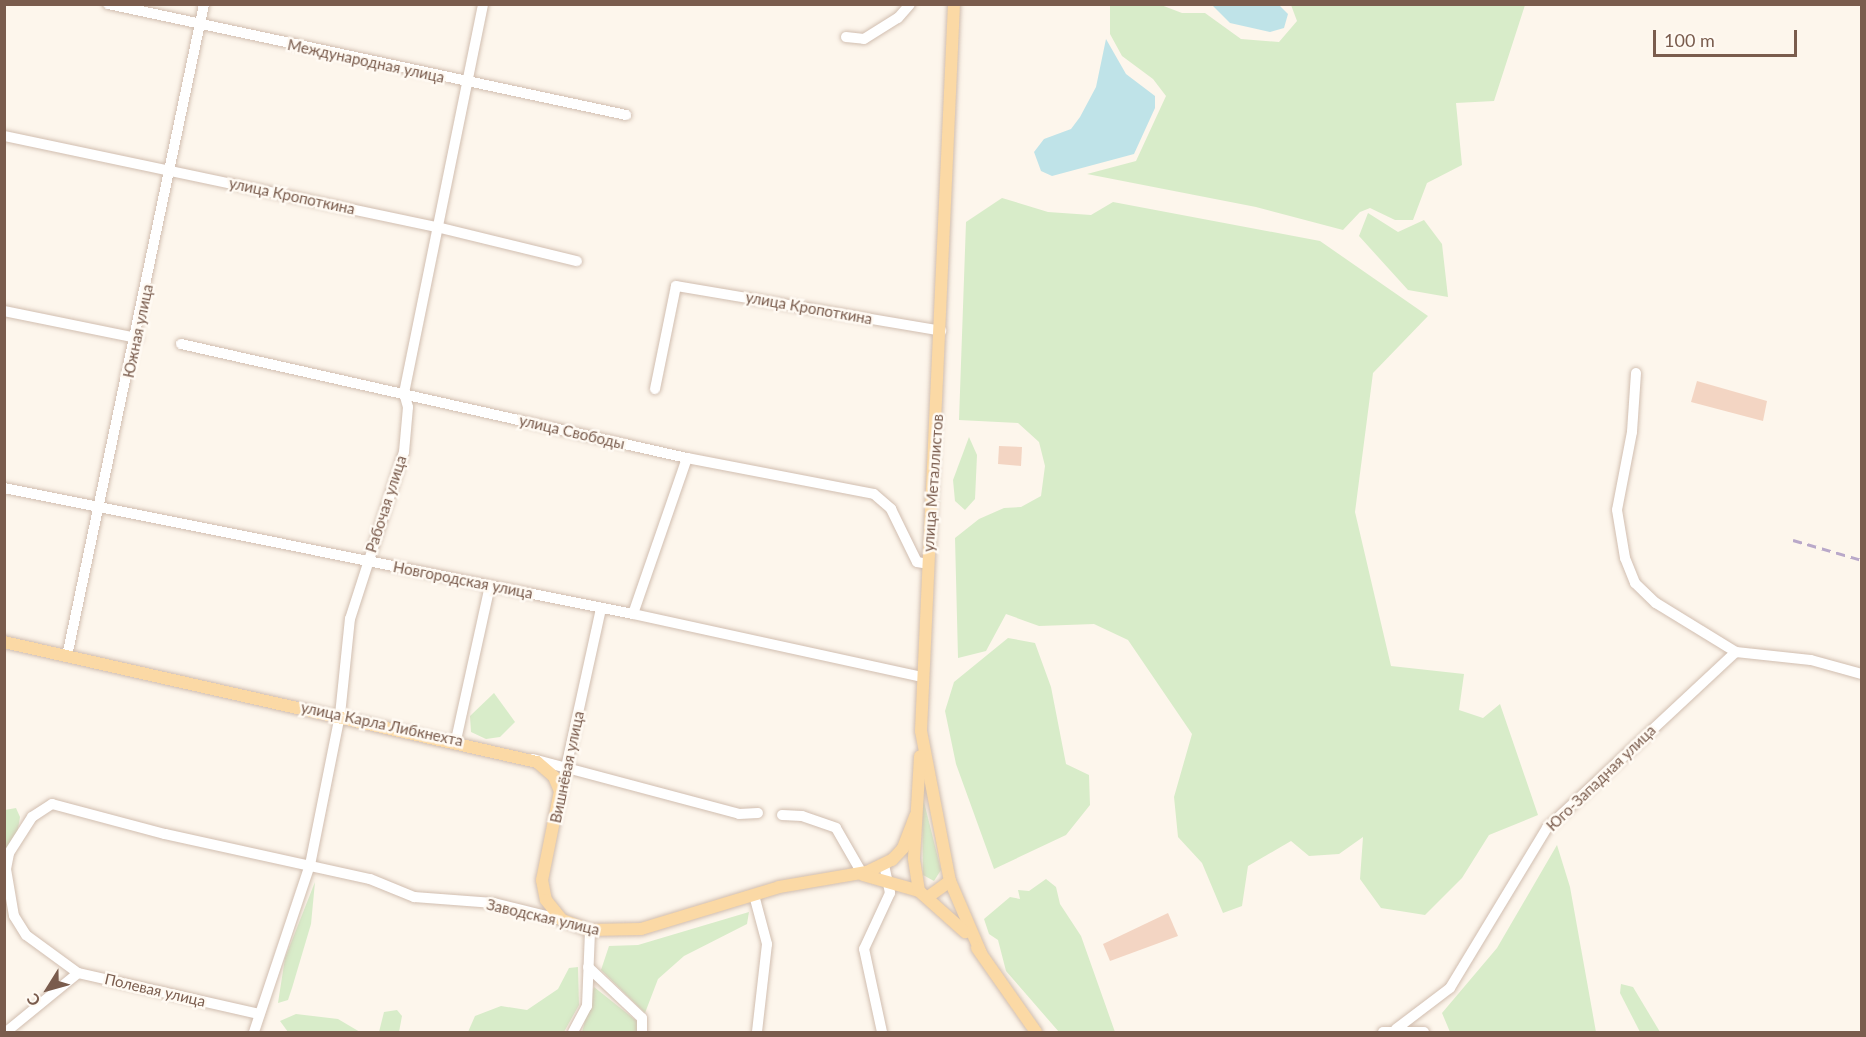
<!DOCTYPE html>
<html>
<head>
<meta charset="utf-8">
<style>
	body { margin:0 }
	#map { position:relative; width:1866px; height:1037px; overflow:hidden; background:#fdf6ec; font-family:Lato,sans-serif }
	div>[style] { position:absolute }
	.green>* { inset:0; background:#d8ecc9 }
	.water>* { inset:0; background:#bfe3e8 }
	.building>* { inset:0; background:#f3d5c3 }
	.roads { filter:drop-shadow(0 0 2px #d1beb0) drop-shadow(0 0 2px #d1beb0) }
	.minor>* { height:10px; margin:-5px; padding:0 5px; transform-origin:5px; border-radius:5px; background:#fff }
	.major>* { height:12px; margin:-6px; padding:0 6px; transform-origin:6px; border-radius:6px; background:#fbd9a5 }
	.rail>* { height:3px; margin-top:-1.5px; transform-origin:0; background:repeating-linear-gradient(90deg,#b9a8c9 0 9px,transparent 0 15px) }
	span { translate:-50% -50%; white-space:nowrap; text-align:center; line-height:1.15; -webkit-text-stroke:5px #fffaf3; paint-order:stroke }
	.street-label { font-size:15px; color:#7a5c4d }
	.frame { position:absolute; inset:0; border:6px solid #7a5c4d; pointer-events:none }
	.north { position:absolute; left:18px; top:959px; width:60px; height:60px; -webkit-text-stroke:4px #fffaf3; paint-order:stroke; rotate:233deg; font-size:16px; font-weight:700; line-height:24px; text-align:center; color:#7a5c4d }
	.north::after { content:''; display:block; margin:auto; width:21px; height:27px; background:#7a5c4d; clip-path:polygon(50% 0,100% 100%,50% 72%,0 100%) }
	.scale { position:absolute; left:1653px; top:30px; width:144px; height:27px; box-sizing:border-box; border:3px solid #7a5c4d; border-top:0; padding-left:8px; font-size:18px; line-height:21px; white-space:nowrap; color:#7a5c4d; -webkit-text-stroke:4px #fffaf3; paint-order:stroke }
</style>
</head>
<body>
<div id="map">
	<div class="green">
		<i style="clip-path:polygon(1110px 5px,1161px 5px,1182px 13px,1205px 13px,1241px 39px,1279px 42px,1297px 21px,1291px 5px,1525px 5px,1494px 101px,1456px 103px,1462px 165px,1427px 183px,1413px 220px,1395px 220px,1370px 208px,1360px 212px,1343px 230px,1256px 207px,1087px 174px,1136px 161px,1166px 96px,1153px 79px,1122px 56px,1110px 34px)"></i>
		<i style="clip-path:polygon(1002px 198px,1048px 212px,1091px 215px,1113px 202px,1320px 241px,1428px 316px,1373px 373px,1355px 512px,1391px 666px,1464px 674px,1459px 710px,1483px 718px,1500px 704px,1538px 815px,1489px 835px,1462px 878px,1425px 915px,1381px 908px,1360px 879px,1363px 837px,1339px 854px,1309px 856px,1291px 841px,1248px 866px,1242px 906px,1223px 913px,1202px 863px,1178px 837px,1174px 797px,1192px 734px,1128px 640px,1094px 624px,1039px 626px,1006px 614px,986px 651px,958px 658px,955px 538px,979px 519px,1004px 508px,1021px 507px,1041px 496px,1045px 466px,1039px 442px,1018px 423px,959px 420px,966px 222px)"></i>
		<i style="clip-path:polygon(1368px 213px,1398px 232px,1424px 220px,1442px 244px,1448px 297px,1408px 290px,1359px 236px)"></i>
		<i style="clip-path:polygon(969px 437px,977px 455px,975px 499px,965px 510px,955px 501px,953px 480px)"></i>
		<i style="clip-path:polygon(1008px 638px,1035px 643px,1051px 687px,1066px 764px,1089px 775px,1090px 805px,1066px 835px,994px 869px,956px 764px,945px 711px,954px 682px)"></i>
		<i style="clip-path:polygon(494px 693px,515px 722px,500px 737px,486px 739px,471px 732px,470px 716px)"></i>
		<i style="clip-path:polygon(922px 794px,941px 870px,934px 881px,923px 875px)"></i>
		<i style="clip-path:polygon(16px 808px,20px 817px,17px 835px,5px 874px,5px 810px)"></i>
		<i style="clip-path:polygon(1557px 845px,1570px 887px,1596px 1032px,1450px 1032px,1442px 1013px,1497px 948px)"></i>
		<i style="clip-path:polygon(1046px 879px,1056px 887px,1060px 904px,1081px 936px,1115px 1032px,1059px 1032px,1006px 971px,998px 940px,989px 934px,984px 919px,1010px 897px,1020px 899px,1018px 890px,1029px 891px)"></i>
		<i style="clip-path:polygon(315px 882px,311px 924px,292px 988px,288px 1000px,278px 1003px,285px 958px)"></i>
		<i style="clip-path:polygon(749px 912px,747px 924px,684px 956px,658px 979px,645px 1013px,601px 970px,609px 946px,638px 945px)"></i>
		<i style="clip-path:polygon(578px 967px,579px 1005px,564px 1032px,468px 1032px,475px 1016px,501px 1006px,527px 1010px,558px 989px,569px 968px)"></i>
		<i style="clip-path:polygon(1621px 984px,1633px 987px,1660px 1032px,1640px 1032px,1620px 993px)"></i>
		<i style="clip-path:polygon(594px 987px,638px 1022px,639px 1032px,582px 1032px)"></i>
		<i style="clip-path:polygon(397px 1010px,402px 1016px,399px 1032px,379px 1032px,384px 1012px)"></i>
		<i style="clip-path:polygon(296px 1014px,338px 1019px,360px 1032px,288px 1032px,280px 1021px)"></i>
	</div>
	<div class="water">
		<i style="clip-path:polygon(1212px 5px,1279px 5px,1288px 14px,1284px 28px,1270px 32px,1230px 23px)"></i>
		<i style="clip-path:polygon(1106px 39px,1126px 74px,1155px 96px,1155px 108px,1134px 154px,1052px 176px,1041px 171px,1034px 152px,1044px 139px,1071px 129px,1080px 117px,1096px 87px)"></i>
	</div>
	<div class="building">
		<i style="clip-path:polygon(1697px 381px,1767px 401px,1763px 421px,1691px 402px)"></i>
		<i style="clip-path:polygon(999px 446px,1022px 447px,1021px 466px,998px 464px)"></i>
		<i style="clip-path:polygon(1168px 913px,1178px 936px,1110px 961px,1103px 944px)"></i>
	</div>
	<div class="roads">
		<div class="minor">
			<i style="left:108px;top:4px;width:530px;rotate:12.09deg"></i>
			<i style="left:846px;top:37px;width:18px;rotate:6deg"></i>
			<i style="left:864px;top:39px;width:40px;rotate:-32deg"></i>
			<i style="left:898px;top:18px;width:18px;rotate:-49deg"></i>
			<i style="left:4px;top:136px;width:442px;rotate:11.9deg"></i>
			<i style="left:437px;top:227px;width:144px;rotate:13.7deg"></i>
			<i style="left:4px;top:311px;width:136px;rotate:11.5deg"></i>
			<i style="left:181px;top:344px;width:519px;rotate:12.7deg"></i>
			<i style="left:687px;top:458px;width:190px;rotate:10.9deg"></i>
			<i style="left:874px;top:494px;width:23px;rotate:41deg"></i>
			<i style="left:891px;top:509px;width:59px;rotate:63.9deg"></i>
			<i style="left:917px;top:562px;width:11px;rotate:10deg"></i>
			<i style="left:1636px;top:373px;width:59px;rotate:93.9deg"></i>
			<i style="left:1632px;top:432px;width:79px;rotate:100.9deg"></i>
			<i style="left:1617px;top:510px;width:49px;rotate:80.5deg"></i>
			<i style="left:1625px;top:558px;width:27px;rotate:68deg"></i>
			<i style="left:1635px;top:583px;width:29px;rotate:44deg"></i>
			<i style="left:1656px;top:603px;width:94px;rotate:31.5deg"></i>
			<i style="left:655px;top:389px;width:105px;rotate:-78.5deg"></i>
			<i style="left:676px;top:286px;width:269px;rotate:9.6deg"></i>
			<i style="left:4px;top:488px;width:641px;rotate:11.33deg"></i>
			<i style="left:633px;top:614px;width:295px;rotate:12.3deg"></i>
			<i style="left:633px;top:614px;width:165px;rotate:-70.9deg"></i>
			<i style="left:67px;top:656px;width:666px;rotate:-78.13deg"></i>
			<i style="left:456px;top:740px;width:158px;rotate:-77.6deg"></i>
			<i style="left:533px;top:759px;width:213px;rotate:14.9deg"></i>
			<i style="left:739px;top:814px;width:19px;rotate:-3deg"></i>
			<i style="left:560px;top:795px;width:191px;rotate:-77.6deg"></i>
			<i style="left:782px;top:815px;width:20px;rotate:3deg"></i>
			<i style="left:802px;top:816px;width:36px;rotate:19deg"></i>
			<i style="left:836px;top:828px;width:54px;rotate:60.1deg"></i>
			<i style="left:754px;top:895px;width:51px;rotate:75.1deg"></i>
			<i style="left:767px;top:944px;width:89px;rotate:96.5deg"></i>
			<i style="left:588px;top:967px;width:74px;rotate:43.4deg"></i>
			<i style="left:642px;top:1018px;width:14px;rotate:90deg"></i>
			<i style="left:259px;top:1014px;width:186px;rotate:-167.2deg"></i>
			<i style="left:78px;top:973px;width:64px;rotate:-143.8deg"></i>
			<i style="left:26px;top:935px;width:22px;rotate:-122deg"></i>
			<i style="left:14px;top:916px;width:48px;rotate:-99.7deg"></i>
			<i style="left:6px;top:869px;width:16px;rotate:-79deg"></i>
			<i style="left:9px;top:853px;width:43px;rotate:-57.4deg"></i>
			<i style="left:32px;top:817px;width:24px;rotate:-33deg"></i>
			<i style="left:52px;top:804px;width:117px;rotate:14.9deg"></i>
			<i style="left:165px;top:834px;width:210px;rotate:12.4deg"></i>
			<i style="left:370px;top:879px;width:48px;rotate:22.2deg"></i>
			<i style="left:414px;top:897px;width:80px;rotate:4.3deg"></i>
			<i style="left:494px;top:903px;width:70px;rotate:14deg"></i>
			<i style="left:1396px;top:1029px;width:68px;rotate:-37.2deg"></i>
			<i style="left:1450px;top:988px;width:187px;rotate:-58.8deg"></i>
			<i style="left:1547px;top:828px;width:258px;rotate:-43deg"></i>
			<i style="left:1736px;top:652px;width:75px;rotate:6.1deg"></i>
			<i style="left:1811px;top:660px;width:53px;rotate:15.4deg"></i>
			<i style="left:6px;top:1032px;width:93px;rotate:-39.3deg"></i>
			<i style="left:254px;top:1032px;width:176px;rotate:-71.5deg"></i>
			<i style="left:310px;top:865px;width:153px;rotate:-78.7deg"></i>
			<i style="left:340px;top:715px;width:97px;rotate:-84.1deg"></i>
			<i style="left:350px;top:619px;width:176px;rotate:-72.1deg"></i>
			<i style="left:404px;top:452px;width:45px;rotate:-84.9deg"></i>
			<i style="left:408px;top:407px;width:15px;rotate:-106deg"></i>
			<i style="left:404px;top:393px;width:397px;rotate:-78.5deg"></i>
			<i style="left:573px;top:1032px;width:30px;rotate:-62deg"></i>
			<i style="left:587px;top:1006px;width:76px;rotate:-87.7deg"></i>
			<i style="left:882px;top:1032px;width:85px;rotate:-102.2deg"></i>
			<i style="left:864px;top:949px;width:62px;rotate:-65.1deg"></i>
			<i style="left:890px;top:893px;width:29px;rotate:-102deg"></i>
			<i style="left:1383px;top:1032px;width:41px"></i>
		</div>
		<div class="major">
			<i style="left:954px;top:4px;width:728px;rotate:92.6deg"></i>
			<i style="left:921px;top:731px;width:153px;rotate:79.1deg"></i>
			<i style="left:950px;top:881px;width:78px;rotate:66.7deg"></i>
			<i style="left:4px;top:642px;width:546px;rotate:12.69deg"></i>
			<i style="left:537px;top:762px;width:23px;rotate:41deg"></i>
			<i style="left:554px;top:777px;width:15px;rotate:67deg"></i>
			<i style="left:560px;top:791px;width:91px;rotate:101.4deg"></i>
			<i style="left:542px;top:880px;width:20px;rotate:79deg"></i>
			<i style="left:546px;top:900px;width:26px;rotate:51deg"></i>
			<i style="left:562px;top:920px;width:30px;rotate:20deg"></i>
			<i style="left:590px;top:930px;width:51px;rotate:-1.1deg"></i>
			<i style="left:641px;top:929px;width:144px;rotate:-16.9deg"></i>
			<i style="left:779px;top:887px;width:89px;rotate:-9.7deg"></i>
			<i style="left:867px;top:872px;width:28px;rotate:-26deg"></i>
			<i style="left:892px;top:860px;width:16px;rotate:-47deg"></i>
			<i style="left:903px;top:848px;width:34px;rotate:-69deg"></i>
			<i style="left:863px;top:875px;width:58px;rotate:15.9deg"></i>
			<i style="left:919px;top:891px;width:62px;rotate:41.7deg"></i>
			<i style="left:919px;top:891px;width:33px;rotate:-99deg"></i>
			<i style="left:914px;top:858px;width:102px;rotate:-86.6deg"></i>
			<i style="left:928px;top:897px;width:27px;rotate:-36deg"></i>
			<i style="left:977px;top:948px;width:103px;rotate:54.9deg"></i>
		</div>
	</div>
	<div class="rail">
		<i style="left:1793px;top:540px;width:72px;rotate:16.2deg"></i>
	</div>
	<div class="street-label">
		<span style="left:366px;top:61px;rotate:12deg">Международная улица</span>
		<span style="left:292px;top:196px;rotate:12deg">улица Кропоткина</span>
		<span style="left:809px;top:308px;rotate:10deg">улица Кропоткина</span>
		<span style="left:138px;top:331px;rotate:-78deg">Южная улица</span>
		<span style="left:572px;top:432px;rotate:13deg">улица Свободы</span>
		<span style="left:933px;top:483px;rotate:-86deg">улица Металлистов</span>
		<span style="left:386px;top:504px;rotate:-72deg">Рабочая улица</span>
		<span style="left:463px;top:580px;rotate:11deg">Новгородская улица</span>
		<span style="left:382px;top:724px;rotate:12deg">улица Карла Либкнехта</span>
		<span style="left:567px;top:767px;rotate:-78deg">Вишнёвая улица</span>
		<span style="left:1601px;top:778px;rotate:-44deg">Юго-Западная улица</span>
		<span style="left:543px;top:917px;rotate:13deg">Заводская улица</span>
		<span style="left:155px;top:990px;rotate:13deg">Полевая улица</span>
	</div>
	<div class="frame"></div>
	<div class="north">С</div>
	<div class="scale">100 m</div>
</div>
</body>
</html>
